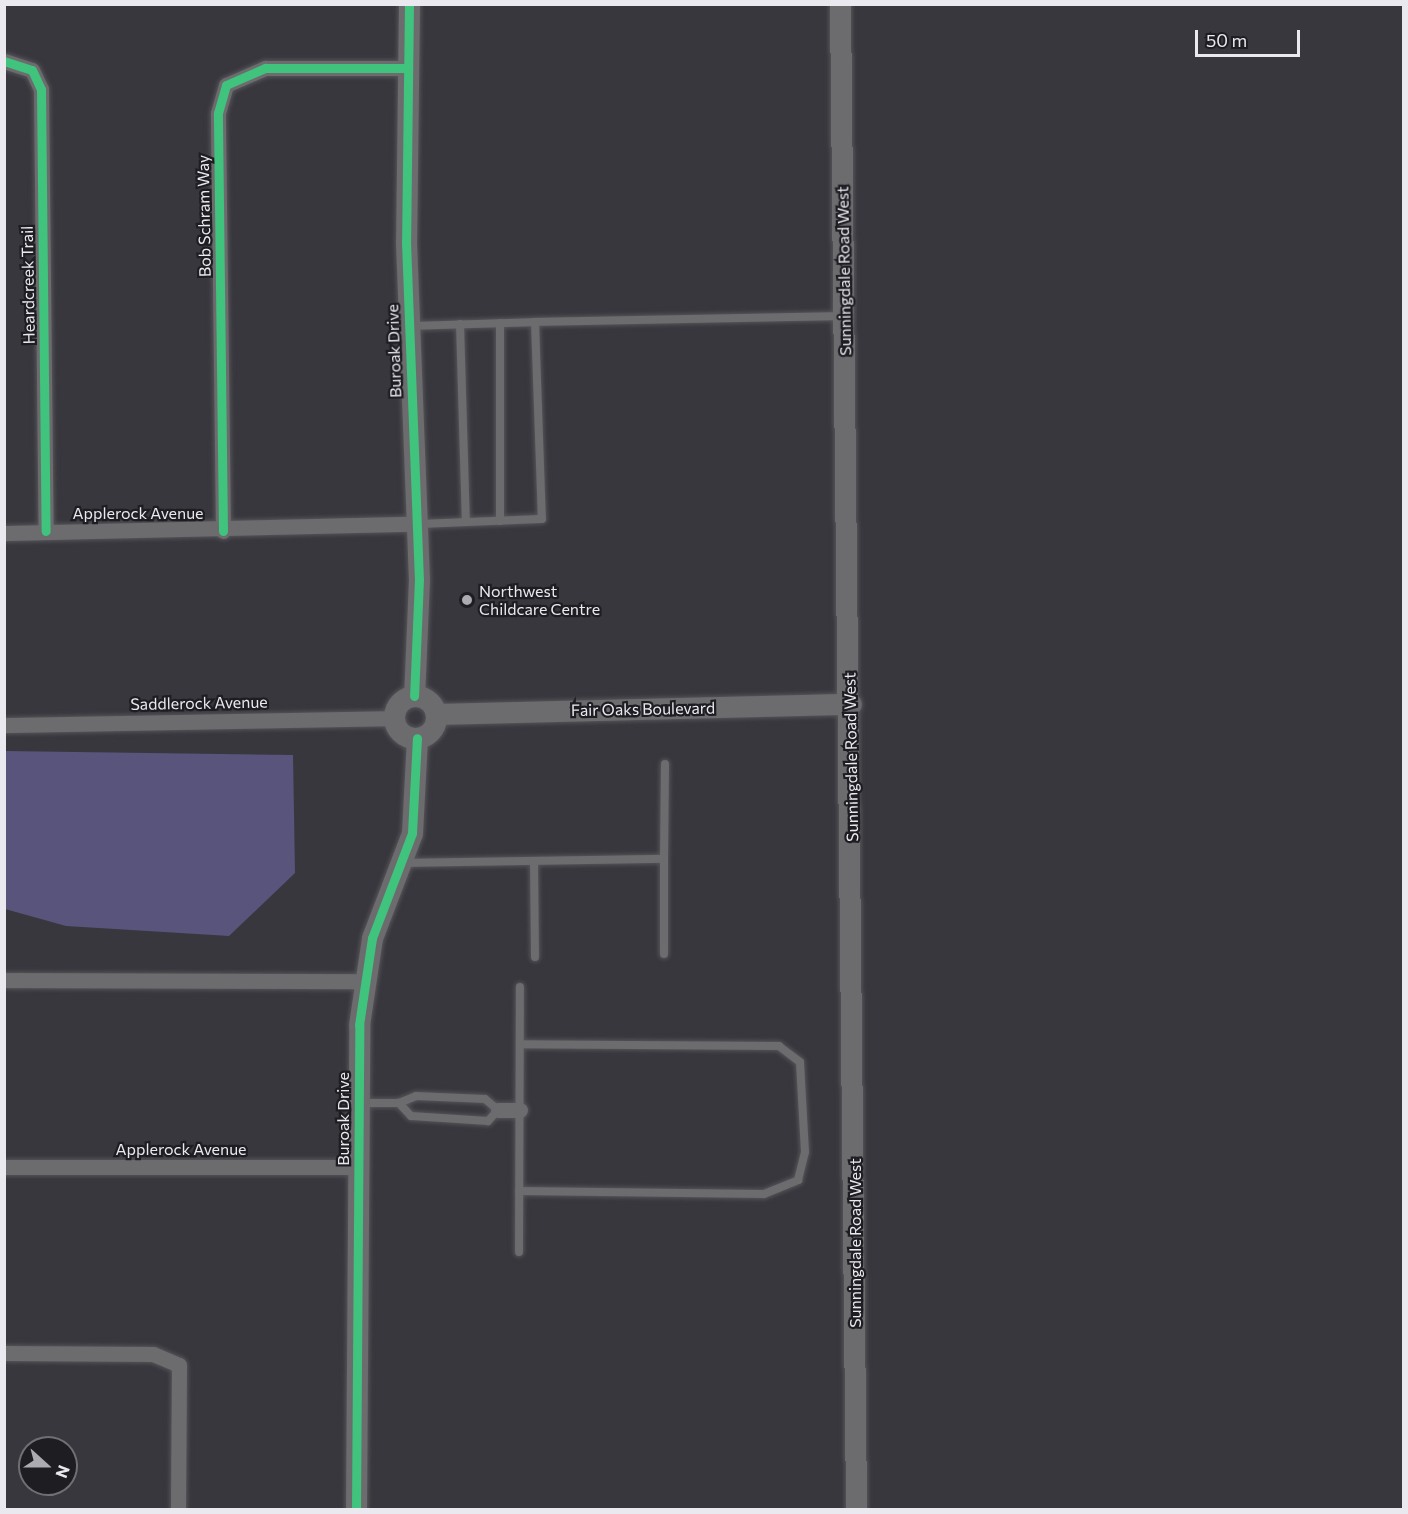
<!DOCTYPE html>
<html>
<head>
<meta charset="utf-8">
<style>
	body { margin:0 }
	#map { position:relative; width:1408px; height:1514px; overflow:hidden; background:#38373d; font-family:Commissioner,sans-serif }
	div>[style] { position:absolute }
	.green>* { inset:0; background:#58547c }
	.roads { filter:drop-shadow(0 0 2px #555459) drop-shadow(0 0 2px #555459) }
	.lane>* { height:8px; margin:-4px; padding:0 4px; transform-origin:4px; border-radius:4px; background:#6c6c6f }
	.street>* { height:15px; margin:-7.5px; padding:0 7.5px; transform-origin:7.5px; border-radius:7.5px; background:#6c6c6f }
	.secondary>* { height:21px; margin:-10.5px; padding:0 10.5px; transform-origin:10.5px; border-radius:10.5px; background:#6c6c6f }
	.secondary>.ring { margin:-10.5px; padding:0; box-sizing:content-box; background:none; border:21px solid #6c6c6f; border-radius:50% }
	.cycleway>* { height:9px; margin:-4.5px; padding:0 4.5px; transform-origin:4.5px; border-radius:4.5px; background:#40c37c }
	.dots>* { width:16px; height:16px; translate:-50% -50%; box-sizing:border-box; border:3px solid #1e1d22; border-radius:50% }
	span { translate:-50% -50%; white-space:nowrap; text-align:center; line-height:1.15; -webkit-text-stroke:4.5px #1e1d22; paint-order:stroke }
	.street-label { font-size:16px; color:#eae9f0 }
	.poi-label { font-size:16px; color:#eae9f0 }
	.left { translate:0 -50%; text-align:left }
	.frame { position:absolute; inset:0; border:6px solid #eae9f0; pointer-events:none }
	.north { position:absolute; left:18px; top:1436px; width:60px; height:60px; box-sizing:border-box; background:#1e1d22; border:2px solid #706f74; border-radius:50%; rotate:111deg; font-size:16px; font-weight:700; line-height:24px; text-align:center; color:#eae9f0 }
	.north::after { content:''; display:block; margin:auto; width:21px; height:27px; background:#acabb1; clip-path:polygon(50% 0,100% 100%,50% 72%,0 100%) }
	.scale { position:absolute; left:1195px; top:30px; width:105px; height:27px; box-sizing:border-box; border:3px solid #eae9f0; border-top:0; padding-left:8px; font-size:18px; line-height:21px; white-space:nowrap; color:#eae9f0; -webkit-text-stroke:4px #1e1d22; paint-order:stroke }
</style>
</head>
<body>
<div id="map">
	<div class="green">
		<i style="clip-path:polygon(5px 751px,293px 755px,295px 873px,229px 936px,66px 926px,5px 909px)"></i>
	</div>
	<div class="roads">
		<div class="lane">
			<i style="left:535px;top:322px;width:306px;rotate:-1.1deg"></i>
			<i style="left:500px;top:323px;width:198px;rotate:90deg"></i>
			<i style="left:460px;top:324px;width:198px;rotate:88.3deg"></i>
			<i style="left:410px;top:326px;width:125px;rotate:-1.8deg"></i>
			<i style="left:535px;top:322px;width:197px;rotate:88deg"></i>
			<i style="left:542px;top:519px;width:124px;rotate:177.7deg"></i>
			<i style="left:664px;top:859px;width:95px;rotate:90deg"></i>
			<i style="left:534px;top:861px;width:96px;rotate:89.4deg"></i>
			<i style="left:403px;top:863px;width:261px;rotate:-0.9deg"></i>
			<i style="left:664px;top:859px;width:95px;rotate:-89.4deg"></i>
			<i style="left:361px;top:1103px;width:38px"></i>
			<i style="left:399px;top:1103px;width:18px;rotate:-22deg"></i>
			<i style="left:416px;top:1096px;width:69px;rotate:2.5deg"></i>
			<i style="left:485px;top:1099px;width:17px;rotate:40deg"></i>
			<i style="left:498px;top:1110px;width:15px;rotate:132deg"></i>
			<i style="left:488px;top:1121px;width:77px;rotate:-176.3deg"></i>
			<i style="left:411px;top:1116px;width:18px;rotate:-133deg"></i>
			<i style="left:519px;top:1191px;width:245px;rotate:0.7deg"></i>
			<i style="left:764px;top:1194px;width:37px;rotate:-22deg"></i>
			<i style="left:798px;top:1180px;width:29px;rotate:-76deg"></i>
			<i style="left:805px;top:1152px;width:90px;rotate:-93.2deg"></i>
			<i style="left:800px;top:1062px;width:26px;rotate:-143deg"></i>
			<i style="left:779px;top:1046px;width:259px;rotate:-179.6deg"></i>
			<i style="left:519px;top:1252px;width:265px;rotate:-89.8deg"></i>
		</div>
		<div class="street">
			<i style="left:4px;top:61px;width:29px;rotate:18deg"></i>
			<i style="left:32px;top:70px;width:21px;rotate:65deg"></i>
			<i style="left:41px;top:89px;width:442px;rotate:89.4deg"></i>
			<i style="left:223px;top:531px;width:418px;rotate:-90.7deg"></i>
			<i style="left:218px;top:113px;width:29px;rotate:-74deg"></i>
			<i style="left:226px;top:85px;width:43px;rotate:-23.6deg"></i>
			<i style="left:265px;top:68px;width:141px"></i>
			<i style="left:4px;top:533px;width:411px;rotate:-1.3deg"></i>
			<i style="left:4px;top:725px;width:390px;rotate:-1deg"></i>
			<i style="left:4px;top:980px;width:360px;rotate:0.2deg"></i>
			<i style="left:498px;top:1110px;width:22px"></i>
			<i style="left:4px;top:1167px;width:354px"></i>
			<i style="left:4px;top:1353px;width:149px;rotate:0.4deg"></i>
			<i style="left:153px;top:1354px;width:28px;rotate:23deg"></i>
			<i style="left:179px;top:1365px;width:145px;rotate:90.4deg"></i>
		</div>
		<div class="secondary">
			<i style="left:409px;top:4px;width:238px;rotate:90.7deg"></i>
			<i style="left:406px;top:242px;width:337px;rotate:87.8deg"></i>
			<i style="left:419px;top:579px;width:117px;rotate:92.4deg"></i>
			<i style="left:840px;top:4px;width:1506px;rotate:89.39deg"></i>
			<i class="ring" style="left:394px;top:696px;width:21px;height:21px"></i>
			<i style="left:436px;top:714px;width:415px;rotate:-1.4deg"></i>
			<i style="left:356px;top:1510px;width:485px;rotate:-89.6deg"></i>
			<i style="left:359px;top:1025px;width:88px;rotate:-81.5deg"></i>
			<i style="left:372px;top:938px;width:112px;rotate:-69.1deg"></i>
			<i style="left:412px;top:833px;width:95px;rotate:-87deg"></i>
		</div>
	</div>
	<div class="cycleway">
		<i style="left:409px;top:4px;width:238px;rotate:90.7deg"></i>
		<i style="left:406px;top:242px;width:337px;rotate:87.8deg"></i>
		<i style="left:419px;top:579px;width:117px;rotate:92.4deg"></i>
		<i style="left:4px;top:61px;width:29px;rotate:18deg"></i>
		<i style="left:32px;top:70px;width:21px;rotate:65deg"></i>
		<i style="left:41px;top:89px;width:442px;rotate:89.4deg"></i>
		<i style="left:223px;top:531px;width:418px;rotate:-90.7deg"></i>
		<i style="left:218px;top:113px;width:29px;rotate:-74deg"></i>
		<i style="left:226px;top:85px;width:43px;rotate:-23.6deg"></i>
		<i style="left:265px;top:68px;width:141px"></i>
		<i style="left:356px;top:1510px;width:485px;rotate:-89.6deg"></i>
		<i style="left:359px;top:1025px;width:88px;rotate:-81.5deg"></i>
		<i style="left:372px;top:938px;width:112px;rotate:-69.1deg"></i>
		<i style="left:412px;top:833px;width:95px;rotate:-87deg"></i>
	</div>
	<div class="dots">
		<i style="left:467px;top:600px;background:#acabb1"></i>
	</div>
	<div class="street-label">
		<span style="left:204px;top:216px;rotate:-91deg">Bob Schram Way</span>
		<span style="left:844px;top:271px;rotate:-91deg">Sunningdale Road West</span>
		<span style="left:28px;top:285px;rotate:-91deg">Heardcreek Trail</span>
		<span style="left:394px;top:351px;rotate:-92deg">Buroak Drive</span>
		<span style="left:138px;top:513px">Applerock Avenue</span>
		<span style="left:199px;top:703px;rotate:-1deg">Saddlerock Avenue</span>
		<span style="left:643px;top:709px;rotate:-1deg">Fair Oaks Boulevard</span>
		<span style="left:851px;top:757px;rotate:-91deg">Sunningdale Road West</span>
		<span style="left:343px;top:1119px;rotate:-90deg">Buroak Drive</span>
		<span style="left:181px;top:1149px">Applerock Avenue</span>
		<span style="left:855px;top:1243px;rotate:-90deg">Sunningdale Road West</span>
	</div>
	<div class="poi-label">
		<span class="left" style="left:479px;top:600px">Northwest<br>Childcare Centre</span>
	</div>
	<div class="frame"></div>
	<div class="north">N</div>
	<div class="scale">50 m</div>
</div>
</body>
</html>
